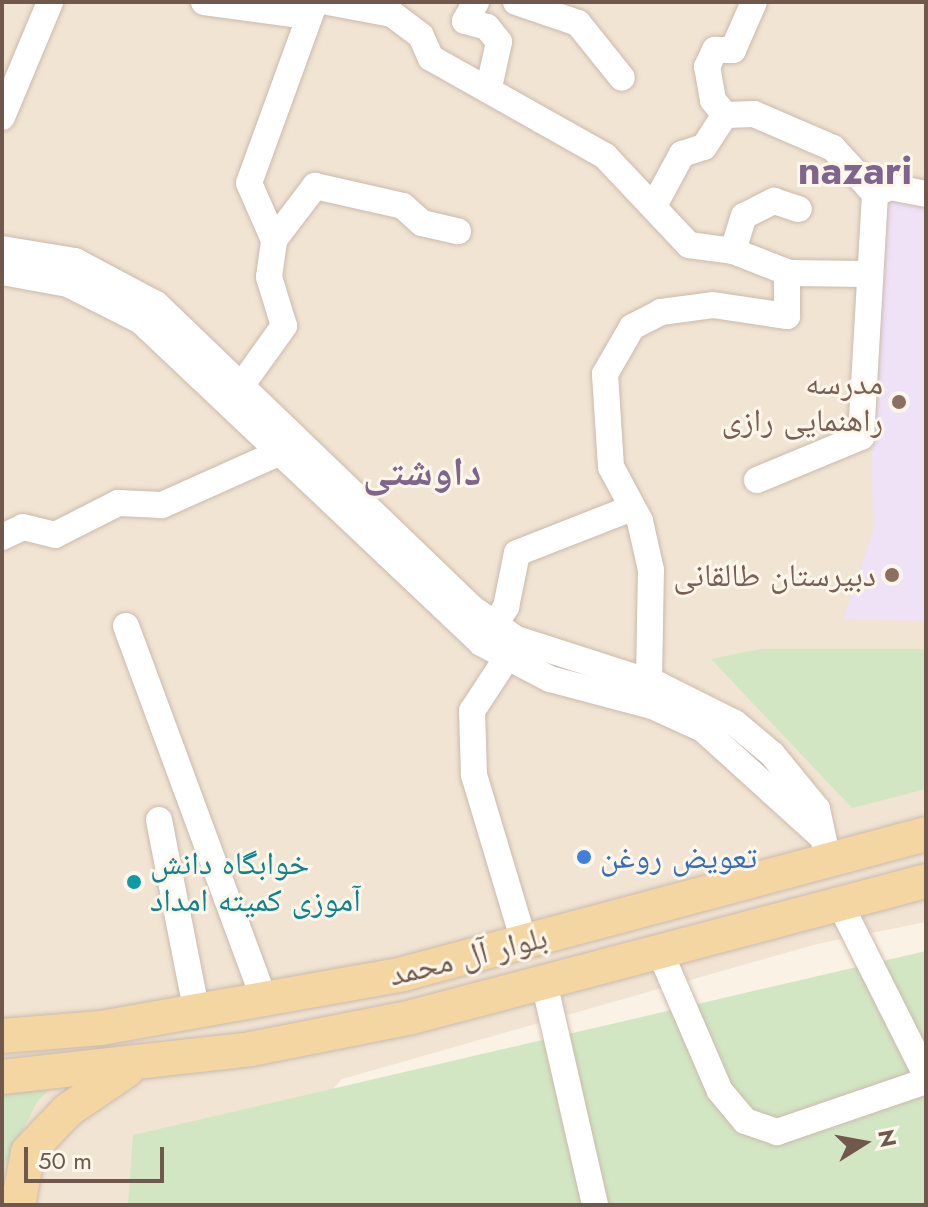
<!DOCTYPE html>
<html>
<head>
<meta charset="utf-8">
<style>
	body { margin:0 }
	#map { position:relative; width:928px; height:1207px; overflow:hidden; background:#faf2e4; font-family:Jost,"Noto Naskh Arabic",sans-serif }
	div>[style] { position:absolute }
	.residential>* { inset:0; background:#f1e4d3 }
	.education>* { inset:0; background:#efe1f6 }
	.green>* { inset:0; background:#d2e6c4 }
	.roads { filter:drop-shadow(0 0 2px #cabaac) drop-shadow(0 0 2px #cabaac) }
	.minor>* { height:26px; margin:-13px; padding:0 13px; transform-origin:13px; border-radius:13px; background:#fff }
	.major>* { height:34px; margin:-17px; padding:0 17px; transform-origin:17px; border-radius:17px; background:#f4d6a2 }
	.dots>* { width:22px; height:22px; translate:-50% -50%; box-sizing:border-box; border:4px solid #fdf6ea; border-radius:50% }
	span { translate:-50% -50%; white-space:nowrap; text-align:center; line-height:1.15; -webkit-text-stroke:6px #fdf6ea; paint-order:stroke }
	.education-label { font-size:32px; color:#785e54 }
	.right { translate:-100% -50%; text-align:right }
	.shop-label { font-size:32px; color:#366cbe }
	.left { translate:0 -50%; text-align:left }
	.culture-label { font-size:32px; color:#0d838f }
	.street-label { font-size:32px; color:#70594c }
	.district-label { font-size:40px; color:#7f648c; font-weight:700 }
	.frame { position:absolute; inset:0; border:4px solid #70594c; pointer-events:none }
	.north { position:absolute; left:824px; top:1103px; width:80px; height:80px; -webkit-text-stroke:6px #fdf6ea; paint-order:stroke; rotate:79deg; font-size:22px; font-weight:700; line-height:32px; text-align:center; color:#70594c }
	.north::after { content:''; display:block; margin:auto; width:28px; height:36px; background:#70594c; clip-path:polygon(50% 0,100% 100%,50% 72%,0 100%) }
	.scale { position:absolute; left:24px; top:1147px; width:140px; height:36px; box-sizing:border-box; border:4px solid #70594c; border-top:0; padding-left:10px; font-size:24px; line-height:28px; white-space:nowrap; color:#70594c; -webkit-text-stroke:6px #fdf6ea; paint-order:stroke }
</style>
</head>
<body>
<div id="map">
	<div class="residential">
		<i style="clip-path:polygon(2px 2px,926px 2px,926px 922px,817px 944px,342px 1079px,229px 1205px,2px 1205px)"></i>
	</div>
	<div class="education">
		<i style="clip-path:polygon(889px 191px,926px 198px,926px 621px,843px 619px,873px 531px,870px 306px)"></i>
	</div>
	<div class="green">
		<i style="clip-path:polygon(760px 649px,926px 649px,926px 789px,852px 808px,711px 659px)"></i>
		<i style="clip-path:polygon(926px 951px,926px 1205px,128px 1205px,133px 1135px)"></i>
		<i style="clip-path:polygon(50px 1089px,37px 1102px,2px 1172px,2px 1093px)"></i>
	</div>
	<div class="roads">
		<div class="minor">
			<i style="left:204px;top:2px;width:103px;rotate:7.8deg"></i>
			<i style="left:328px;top:2px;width:65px;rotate:10.6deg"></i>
			<i style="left:392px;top:14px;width:36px;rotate:37deg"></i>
			<i style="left:421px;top:36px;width:24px;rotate:66deg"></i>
			<i style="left:431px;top:58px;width:200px;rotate:29.4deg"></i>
			<i style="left:605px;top:156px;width:122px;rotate:46.7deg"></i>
			<i style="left:689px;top:245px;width:44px;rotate:7.8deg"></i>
			<i style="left:733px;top:251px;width:60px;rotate:21.4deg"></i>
			<i style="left:789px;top:273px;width:76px;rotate:0.8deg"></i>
			<i style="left:476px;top:2px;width:22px;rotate:120deg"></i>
			<i style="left:465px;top:21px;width:23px;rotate:15deg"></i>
			<i style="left:487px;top:27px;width:19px;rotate:51deg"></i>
			<i style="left:499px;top:42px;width:46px;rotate:102.5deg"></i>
			<i style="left:516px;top:2px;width:65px;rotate:18.7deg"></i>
			<i style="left:578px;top:23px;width:70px;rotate:51.3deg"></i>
			<i style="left:725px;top:115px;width:29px;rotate:-2deg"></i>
			<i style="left:754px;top:114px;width:86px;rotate:23.3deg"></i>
			<i style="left:833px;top:148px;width:62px;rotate:47.6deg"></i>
			<i style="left:2px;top:117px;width:125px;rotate:-67.3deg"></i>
			<i style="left:656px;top:202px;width:55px;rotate:-61.6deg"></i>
			<i style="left:682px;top:154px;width:23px;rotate:-18deg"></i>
			<i style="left:704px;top:147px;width:38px;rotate:-57deg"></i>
			<i style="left:725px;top:115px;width:19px;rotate:-129deg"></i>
			<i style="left:713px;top:100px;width:34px;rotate:-100deg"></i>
			<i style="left:707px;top:67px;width:19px;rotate:-65deg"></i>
			<i style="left:715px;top:50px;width:18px"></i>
			<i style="left:733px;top:50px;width:52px;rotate:-66.4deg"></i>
			<i style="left:274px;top:240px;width:62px;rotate:-113.7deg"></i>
			<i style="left:249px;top:183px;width:193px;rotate:-70deg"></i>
			<i style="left:2px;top:249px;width:74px;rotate:9.3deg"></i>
			<i style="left:75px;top:261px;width:92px;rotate:28deg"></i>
			<i style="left:156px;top:304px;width:440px;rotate:43.9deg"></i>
			<i style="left:473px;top:609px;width:52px;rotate:34.9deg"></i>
			<i style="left:516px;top:639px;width:150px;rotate:17.8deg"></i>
			<i style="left:659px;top:685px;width:85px;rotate:26.6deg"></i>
			<i style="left:735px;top:723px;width:48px;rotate:40deg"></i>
			<i style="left:772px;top:754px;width:71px;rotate:50.7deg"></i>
			<i style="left:817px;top:809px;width:52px;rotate:77.8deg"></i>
			<i style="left:733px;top:251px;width:37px;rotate:-73deg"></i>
			<i style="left:744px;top:216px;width:34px;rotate:-27deg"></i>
			<i style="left:774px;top:201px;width:26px;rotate:18deg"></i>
			<i style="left:2px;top:272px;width:67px;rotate:10.3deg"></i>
			<i style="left:68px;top:284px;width:82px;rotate:26.9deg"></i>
			<i style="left:141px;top:321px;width:468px;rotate:43.4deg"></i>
			<i style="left:481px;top:643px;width:78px;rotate:27.6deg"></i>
			<i style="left:550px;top:679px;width:106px;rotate:14.8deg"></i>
			<i style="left:652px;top:706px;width:56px;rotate:24.3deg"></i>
			<i style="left:703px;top:729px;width:159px;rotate:42.2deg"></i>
			<i style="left:241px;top:386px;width:74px;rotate:-54.4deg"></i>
			<i style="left:284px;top:326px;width:51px;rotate:-107deg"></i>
			<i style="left:269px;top:277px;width:37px;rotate:-82deg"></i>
			<i style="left:274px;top:240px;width:68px;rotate:-52.8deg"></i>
			<i style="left:315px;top:186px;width:90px;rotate:12.8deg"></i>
			<i style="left:403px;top:206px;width:25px;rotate:42deg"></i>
			<i style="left:422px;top:223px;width:37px;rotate:13deg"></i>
			<i style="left:757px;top:480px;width:113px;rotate:-22.5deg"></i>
			<i style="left:861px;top:437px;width:243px;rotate:-86.7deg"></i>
			<i style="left:875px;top:194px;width:17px;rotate:-25deg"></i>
			<i style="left:890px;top:187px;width:37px;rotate:11deg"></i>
			<i style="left:2px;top:537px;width:23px;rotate:-25deg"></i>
			<i style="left:23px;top:527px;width:33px;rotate:14deg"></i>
			<i style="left:55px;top:535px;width:71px;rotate:-26.9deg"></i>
			<i style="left:118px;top:503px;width:44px;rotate:2.6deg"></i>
			<i style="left:162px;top:505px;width:127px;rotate:-24.1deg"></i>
			<i style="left:494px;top:625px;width:22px;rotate:-56deg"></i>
			<i style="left:506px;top:607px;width:55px;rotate:-78.5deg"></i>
			<i style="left:517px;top:553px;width:123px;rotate:-21.4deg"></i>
			<i style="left:126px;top:626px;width:401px;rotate:69.7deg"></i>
			<i style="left:506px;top:659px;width:62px;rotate:123.2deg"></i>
			<i style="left:472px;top:711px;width:64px;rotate:88.2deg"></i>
			<i style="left:474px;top:775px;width:174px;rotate:73.3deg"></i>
			<i style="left:649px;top:681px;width:111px;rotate:-89deg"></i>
			<i style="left:651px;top:570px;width:50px;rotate:-102.7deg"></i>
			<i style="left:640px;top:521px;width:61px;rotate:-118.2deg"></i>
			<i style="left:611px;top:467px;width:93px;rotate:-93.7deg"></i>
			<i style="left:605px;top:374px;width:54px;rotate:-60.1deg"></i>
			<i style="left:632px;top:327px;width:33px;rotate:-27deg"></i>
			<i style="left:661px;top:312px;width:52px;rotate:-7.7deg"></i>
			<i style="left:713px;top:305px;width:75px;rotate:8.5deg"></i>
			<i style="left:787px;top:316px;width:43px;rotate:-90deg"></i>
			<i style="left:159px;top:820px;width:197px;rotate:78.9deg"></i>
			<i style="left:840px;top:904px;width:191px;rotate:63.3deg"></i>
			<i style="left:660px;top:952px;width:151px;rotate:66.7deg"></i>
			<i style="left:720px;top:1091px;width:39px;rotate:50deg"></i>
			<i style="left:745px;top:1121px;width:34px;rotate:19deg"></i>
			<i style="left:777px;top:1132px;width:157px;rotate:-18.9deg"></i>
			<i style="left:544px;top:982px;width:229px;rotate:77.1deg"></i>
		</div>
		<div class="major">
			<i style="left:2px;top:1036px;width:99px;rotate:-4.6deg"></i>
			<i style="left:101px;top:1028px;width:307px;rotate:-10.1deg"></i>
			<i style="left:403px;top:974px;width:541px;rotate:-14.99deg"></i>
			<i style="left:2px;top:1077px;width:251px;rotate:-6.4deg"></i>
			<i style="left:251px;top:1049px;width:164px;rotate:-11.2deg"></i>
			<i style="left:412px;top:1017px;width:532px;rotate:-14.82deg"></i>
			<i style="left:18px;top:1205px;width:54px;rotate:-79.3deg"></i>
			<i style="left:28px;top:1152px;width:58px;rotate:-46.4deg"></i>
			<i style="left:68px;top:1110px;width:71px;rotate:-34.1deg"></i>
		</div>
	</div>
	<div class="dots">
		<i style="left:899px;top:402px;background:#8d6e63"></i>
		<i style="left:892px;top:575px;background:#8d6e63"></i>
		<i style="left:584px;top:857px;background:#3f7fe0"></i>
		<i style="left:134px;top:882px;background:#0f9aa8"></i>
	</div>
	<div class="education-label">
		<span class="right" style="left:883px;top:402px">مدرسه<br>راهنمایی رازی</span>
		<span class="right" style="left:876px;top:575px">دبیرستان طالقانی</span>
	</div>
	<div class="shop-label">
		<span class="left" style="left:600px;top:857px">تعویض روغن</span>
	</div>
	<div class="culture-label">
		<span class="left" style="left:150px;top:882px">خوابگاه دانش<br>آموزی کمیته امداد</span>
	</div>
	<div class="street-label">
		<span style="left:468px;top:956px;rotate:-14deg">بلوار آل محمد</span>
	</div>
	<div class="district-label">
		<span style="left:855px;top:170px">nazari</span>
		<span style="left:422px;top:471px">داوشتی</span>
	</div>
	<div class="frame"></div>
	<div class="north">N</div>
	<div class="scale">50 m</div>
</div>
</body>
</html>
